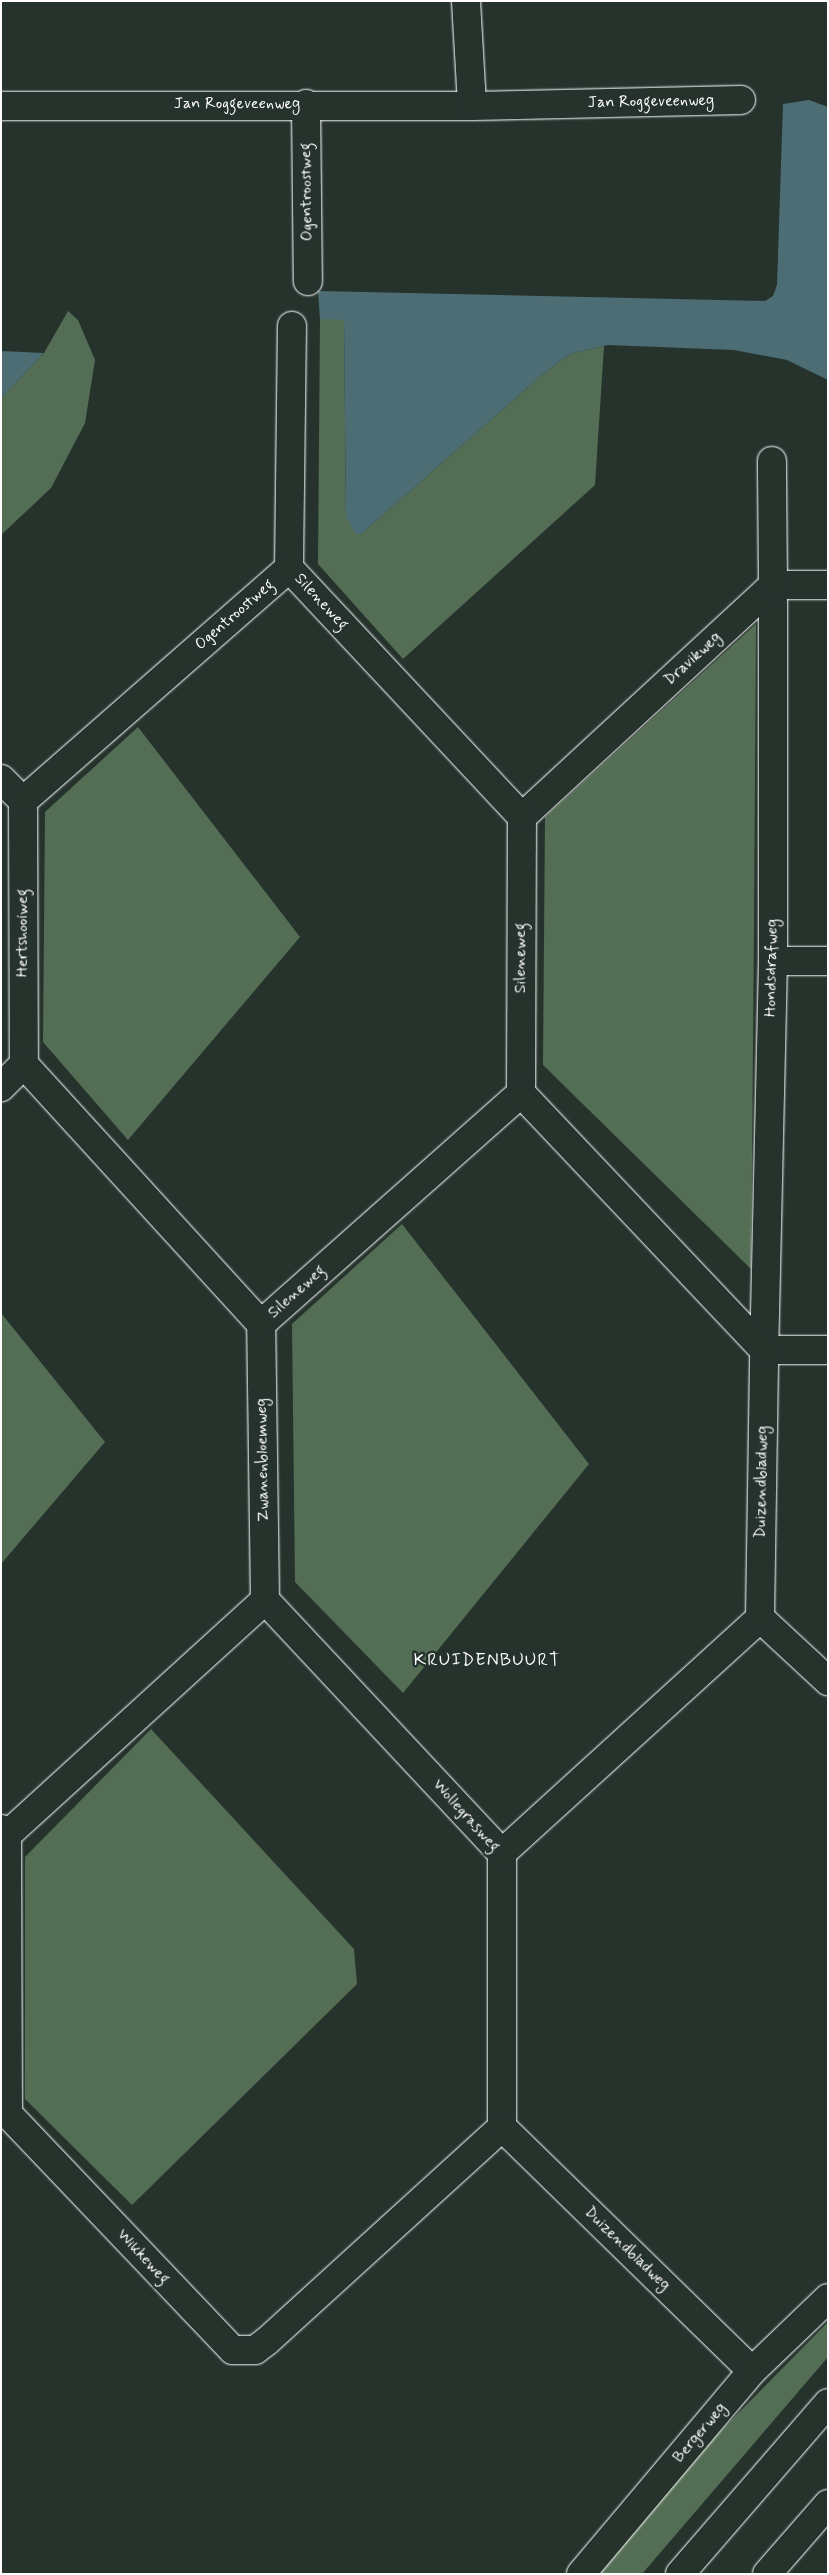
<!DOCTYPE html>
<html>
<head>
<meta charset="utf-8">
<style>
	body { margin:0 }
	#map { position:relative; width:829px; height:2575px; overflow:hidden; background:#26332d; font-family:Mynerve,sans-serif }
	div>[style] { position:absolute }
	.green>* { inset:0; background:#546e55 }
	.water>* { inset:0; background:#4d6d74 }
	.roads { filter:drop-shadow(0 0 1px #fff) drop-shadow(0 0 1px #fff) }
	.minor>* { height:28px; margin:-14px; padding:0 14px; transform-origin:14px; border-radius:14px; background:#26332d }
	.secondary>* { height:28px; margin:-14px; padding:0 14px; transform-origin:14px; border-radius:14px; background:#26332d }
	span { translate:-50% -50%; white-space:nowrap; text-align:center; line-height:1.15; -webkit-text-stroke:5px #26332d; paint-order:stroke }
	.street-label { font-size:16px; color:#fff }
	.neighbourhood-label { font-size:18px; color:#fff; letter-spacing:1px }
	.frame { position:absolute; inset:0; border:2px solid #fff; pointer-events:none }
</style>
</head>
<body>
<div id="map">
	<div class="green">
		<i style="clip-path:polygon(68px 311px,78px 320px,95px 360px,85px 423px,51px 488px,1px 535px,1px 398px,44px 353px)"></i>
		<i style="clip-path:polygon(320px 319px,344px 319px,346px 516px,361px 534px,543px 374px,570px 354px,604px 346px,595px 485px,403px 659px,318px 564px)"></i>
		<i style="clip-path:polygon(756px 624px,754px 932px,751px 1269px,543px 1065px,545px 817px)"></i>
		<i style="clip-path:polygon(138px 727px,300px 937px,128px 1140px,43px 1042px,45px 812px)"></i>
		<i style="clip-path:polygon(402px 1224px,589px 1464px,403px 1693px,295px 1582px,292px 1324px)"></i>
		<i style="clip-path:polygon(1px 1313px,105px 1442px,1px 1564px)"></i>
		<i style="clip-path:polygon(151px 1729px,354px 1949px,357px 1984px,132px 2205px,25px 2099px,25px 1857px)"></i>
		<i style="clip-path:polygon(828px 2322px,828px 2357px,642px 2574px,596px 2574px,702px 2450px)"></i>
	</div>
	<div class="water">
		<i style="clip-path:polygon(809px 100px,828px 107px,828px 380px,787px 360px,734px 350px,608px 345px,570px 354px,543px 374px,361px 534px,355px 533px,346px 517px,344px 320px,320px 319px,318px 291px,765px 301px,773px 296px,777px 285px,783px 104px)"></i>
		<i style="clip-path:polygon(1px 351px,44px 353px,1px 398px)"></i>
	</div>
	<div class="roads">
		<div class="minor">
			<i style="left:466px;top:1px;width:105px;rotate:86.7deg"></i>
			<i style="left:306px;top:104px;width:177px;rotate:89.4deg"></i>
			<i style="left:1px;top:106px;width:471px"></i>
			<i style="left:472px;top:106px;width:269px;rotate:-1.3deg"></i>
			<i style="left:828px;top:585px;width:55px;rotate:180deg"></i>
			<i style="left:773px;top:585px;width:376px;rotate:90deg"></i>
			<i style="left:773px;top:961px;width:389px;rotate:91.3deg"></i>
			<i style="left:764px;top:1350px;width:64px"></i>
			<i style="left:1px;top:779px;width:31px;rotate:45deg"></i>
			<i style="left:23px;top:801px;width:263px;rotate:89.8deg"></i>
			<i style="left:24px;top:1064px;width:33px;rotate:135deg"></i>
			<i style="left:23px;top:801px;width:354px;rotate:-41.2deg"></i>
			<i style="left:289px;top:568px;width:242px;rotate:-89.3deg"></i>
			<i style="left:522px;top:817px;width:342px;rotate:-42.7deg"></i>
			<i style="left:773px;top:585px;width:124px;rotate:-90.5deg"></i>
			<i style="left:773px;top:961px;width:55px"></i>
			<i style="left:261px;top:1324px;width:348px;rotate:-41.6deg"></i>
			<i style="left:521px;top:1093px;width:276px;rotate:-89.8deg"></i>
			<i style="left:522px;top:817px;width:341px;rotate:-133.1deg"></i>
			<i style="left:265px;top:1600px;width:347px;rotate:46.9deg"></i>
			<i style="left:502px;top:1853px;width:274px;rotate:90deg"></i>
			<i style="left:760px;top:1618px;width:93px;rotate:42.8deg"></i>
			<i style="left:1px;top:1829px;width:8px;rotate:45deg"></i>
			<i style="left:7px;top:1835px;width:279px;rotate:89.8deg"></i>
			<i style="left:8px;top:2114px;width:326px;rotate:46.4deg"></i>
			<i style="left:233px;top:2350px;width:22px"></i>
			<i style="left:255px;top:2350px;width:15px;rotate:-37deg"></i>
			<i style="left:267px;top:2341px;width:318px;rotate:-42.3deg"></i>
			<i style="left:7px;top:1835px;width:349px;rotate:-42.3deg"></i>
			<i style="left:265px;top:1600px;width:276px;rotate:-90.8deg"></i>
			<i style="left:261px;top:1324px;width:352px;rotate:-132.4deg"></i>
			<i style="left:502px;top:1853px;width:349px;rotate:-42.3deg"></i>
			<i style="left:760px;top:1618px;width:268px;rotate:-89.1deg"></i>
			<i style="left:764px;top:1350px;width:354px;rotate:-133.4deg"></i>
			<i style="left:502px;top:2127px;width:349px;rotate:44.3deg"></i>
			<i style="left:581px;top:2574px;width:265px;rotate:-49.9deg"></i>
			<i style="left:752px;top:2371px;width:105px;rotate:-43.8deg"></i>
			<i style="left:767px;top:2574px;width:93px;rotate:-48.9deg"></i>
		</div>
		<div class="secondary">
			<i style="left:680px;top:2574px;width:226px;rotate:-49.1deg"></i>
		</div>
	</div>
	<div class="street-label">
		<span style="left:651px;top:102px;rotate:-1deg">Jan Roggeveenweg</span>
		<span style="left:237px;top:104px">Jan Roggeveenweg</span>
		<span style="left:307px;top:192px;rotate:-91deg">Ogentroostweg</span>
		<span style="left:321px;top:602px;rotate:47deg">Sileneweg</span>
		<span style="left:235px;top:615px;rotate:-41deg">Ogentroostweg</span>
		<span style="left:693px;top:659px;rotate:-43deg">Dravikweg</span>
		<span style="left:23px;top:933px;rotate:-90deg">Hertshooiweg</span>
		<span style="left:521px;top:958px;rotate:-90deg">Sileneweg</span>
		<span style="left:772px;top:968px;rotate:-89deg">Hondsdrafweg</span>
		<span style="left:297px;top:1292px;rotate:-42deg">Sileneweg</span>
		<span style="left:263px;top:1460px;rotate:-91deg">Zwanenbloemweg</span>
		<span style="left:762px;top:1482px;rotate:-89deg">Duizendbladweg</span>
		<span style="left:466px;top:1816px;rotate:48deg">Wollegrasweg</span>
		<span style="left:627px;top:2249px;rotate:44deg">Duizendbladweg</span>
		<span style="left:143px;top:2257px;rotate:47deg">Wikkeweg</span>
		<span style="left:700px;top:2433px;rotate:-50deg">Bergerweg</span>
	</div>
	<div class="neighbourhood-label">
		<span style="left:487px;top:1660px">KRUIDENBUURT</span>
	</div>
	<div class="frame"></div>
</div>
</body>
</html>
